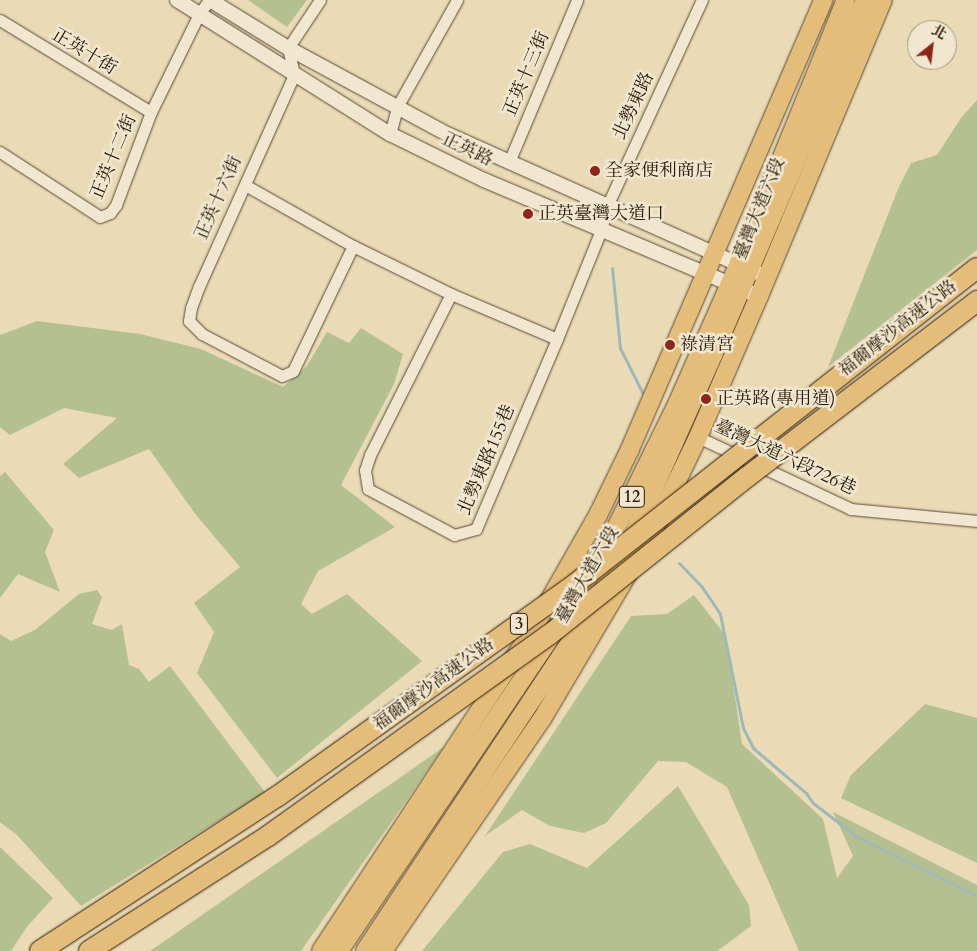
<!DOCTYPE html>
<html>
<head>
<meta charset="utf-8">
<style>
	body { margin:0 }
	#map { position:relative; width:977px; height:951px; overflow:hidden; background:#eadab6; font-family:Cardo,"Noto Serif TC",serif }
	div>[style] { position:absolute }
	.green>* { inset:0; background:#b4c090 }
	.stream>* { height:3px; margin:-1.5px; padding:0 1.5px; transform-origin:1.5px; border-radius:1.5px; background:#9db8b8 }
	.roads { filter:drop-shadow(0 0 1px #584931) drop-shadow(0 0 1px #584931) }
	.minor>* { height:11px; margin:-5.5px; padding:0 5.5px; transform-origin:5.5px; border-radius:5.5px; background:#f1e7d0 }
	.tertiary>* { height:14px; margin:-7px; padding:0 7px; transform-origin:7px; border-radius:7px; background:#f1e7d0 }
	.primary>* { height:18px; margin:-9px; padding:0 9px; transform-origin:9px; border-radius:9px; background:#e5bd7b }
	.bridges { filter:drop-shadow(0 0 1px #271905) drop-shadow(0 0 1px #271905) }
	.motorway-bridge>* { height:20px; margin:-10px; padding:0 10px; transform-origin:10px; border-radius:10px; background:#e5bd7b }
	.dots>* { width:14px; height:14px; translate:-50% -50%; box-sizing:border-box; border:2px solid #f1e7d0; border-radius:50% }
	span { translate:-50% -50%; white-space:nowrap; text-align:center; line-height:1.15; -webkit-text-stroke:5px #f1e7d0; paint-order:stroke }
	.shield-label span { padding:1px 4px; background:#f1e7d0; border:1px solid; border-radius:4px; -webkit-text-stroke-width:0 }
	.shield-label { font-size:16px; color:#271905; font-weight:700 }
	.street-label { font-size:18px; color:#271905 }
	.poi-label { font-size:18px; color:#271905 }
	.left { translate:0 -50%; text-align:left }
	.north { position:absolute; left:907px; top:20px; width:50px; height:50px; box-sizing:border-box; background:#f1e7d0; border:1px solid #a0957f; border-radius:50%; rotate:29deg; font-size:14px; font-weight:700; line-height:20px; text-align:center; color:#271905 }
	.north::after { content:''; display:block; margin:auto; width:18px; height:22px; background:#8f2418; clip-path:polygon(50% 0,100% 100%,50% 72%,0 100%) }
</style>
</head>
<body>
<div id="map">
	<div class="green">
		<i style="clip-path:polygon(248px 0,307px 0,287px 27px)"></i>
		<i style="clip-path:polygon(977px 100px,977px 250px,828px 367px,898px 189px,911px 163px,937px 155px,961px 118px)"></i>
		<i style="clip-path:polygon(37px 321px,140px 334px,201px 349px,283px 387px,307px 366px,327px 332px,349px 343px,361px 328px,403px 354px,394px 384px,341px 485px,395px 527px,318px 571px,301px 604px,312px 614px,347px 594px,422px 661px,277px 778px,197px 673px,214px 632px,194px 603px,240px 567px,196px 515px,149px 449px,79px 478px,63px 464px,117px 418px,64px 408px,10px 435px,0 427px,0 335px)"></i>
		<i style="clip-path:polygon(5px 472px,54px 530px,45px 552px,60px 592px,18px 574px,0 598px,0 476px)"></i>
		<i style="clip-path:polygon(97px 590px,102px 597px,92px 624px,112px 630px,122px 624px,129px 665px,139px 669px,149px 682px,170px 666px,265px 792px,81px 906px,17px 835px,0 822px,0 634px,11px 641px,35px 630px,79px 594px)"></i>
		<i style="clip-path:polygon(694px 595px,726px 636px,742px 744px,823px 819px,837px 878px,853px 856px,833px 812px,977px 885px,977px 951px,799px 951px,727px 787px,686px 762px,658px 761px,606px 823px,584px 833px,550px 826px,522px 810px,485px 836px,631px 616px,667px 614px)"></i>
		<i style="clip-path:polygon(925px 704px,977px 718px,977px 863px,841px 798px,851px 775px)"></i>
		<i style="clip-path:polygon(444px 747px,301px 951px,150px 951px,179px 931px)"></i>
		<i style="clip-path:polygon(678px 786px,749px 905px,751px 926px,720px 949px,717px 951px,422px 951px,503px 852px,530px 844px,587px 868px)"></i>
		<i style="clip-path:polygon(0 847px,53px 898px,26px 928px,11px 951px,0 951px)"></i>
	</div>
	<div class="stream">
		<i style="left:612px;top:268px;width:80px;rotate:84.3deg"></i>
		<i style="left:620px;top:348px;width:51px;rotate:63.4deg"></i>
		<i style="left:679px;top:563px;width:33px;rotate:46deg"></i>
		<i style="left:702px;top:587px;width:32px;rotate:56deg"></i>
		<i style="left:720px;top:614px;width:116px;rotate:78.6deg"></i>
		<i style="left:743px;top:728px;width:22px;rotate:63deg"></i>
		<i style="left:753px;top:748px;width:70px;rotate:40.3deg"></i>
		<i style="left:806px;top:793px;width:12px;rotate:55deg"></i>
		<i style="left:813px;top:803px;width:54px;rotate:37.5deg"></i>
		<i style="left:856px;top:836px;width:135px;rotate:26.4deg"></i>
	</div>
	<div class="roads">
		<div class="minor">
			<i style="left:320px;top:0;width:58px;rotate:123.7deg"></i>
			<i style="left:288px;top:48px;width:28px;rotate:77deg"></i>
			<i style="left:294px;top:75px;width:231px;rotate:114.2deg"></i>
			<i style="left:199px;top:286px;width:23px;rotate:110deg"></i>
			<i style="left:191px;top:308px;width:13px;rotate:99deg"></i>
			<i style="left:189px;top:321px;width:18px;rotate:45deg"></i>
			<i style="left:202px;top:334px;width:90px;rotate:27.7deg"></i>
			<i style="left:282px;top:376px;width:12px;rotate:-24deg"></i>
			<i style="left:293px;top:371px;width:139px;rotate:-64.4deg"></i>
			<i style="left:0;top:20px;width:177px;rotate:31.4deg"></i>
			<i style="left:390px;top:134px;width:28px;rotate:-75deg"></i>
			<i style="left:397px;top:107px;width:123px;rotate:-60.7deg"></i>
			<i style="left:0;top:152px;width:119px;rotate:33deg"></i>
			<i style="left:100px;top:217px;width:11px;rotate:-22deg"></i>
			<i style="left:110px;top:213px;width:10px;rotate:-53deg"></i>
			<i style="left:116px;top:205px;width:99px;rotate:-69.4deg"></i>
			<i style="left:151px;top:112px;width:109px;rotate:-63.9deg"></i>
			<i style="left:199px;top:14px;width:17px;rotate:-54deg"></i>
			<i style="left:509px;top:162px;width:176px;rotate:-67.2deg"></i>
			<i style="left:245px;top:185px;width:124px;rotate:29.5deg"></i>
			<i style="left:353px;top:246px;width:109px;rotate:26.1deg"></i>
			<i style="left:451px;top:294px;width:115px;rotate:23deg"></i>
			<i style="left:451px;top:294px;width:180px;rotate:116.7deg"></i>
			<i style="left:370px;top:455px;width:16px;rotate:108deg"></i>
			<i style="left:365px;top:470px;width:19px;rotate:81deg"></i>
			<i style="left:368px;top:489px;width:98px;rotate:28.1deg"></i>
			<i style="left:454px;top:535px;width:23px;rotate:-15deg"></i>
			<i style="left:476px;top:529px;width:207px;rotate:-66.9deg"></i>
			<i style="left:557px;top:339px;width:118px;rotate:-68deg"></i>
			<i style="left:601px;top:230px;width:27px;rotate:-75deg"></i>
			<i style="left:608px;top:204px;width:225px;rotate:-65.3deg"></i>
			<i style="left:698px;top:437px;width:169px;rotate:25.2deg"></i>
			<i style="left:851px;top:509px;width:127px;rotate:5.4deg"></i>
		</div>
		<div class="tertiary">
			<i style="left:177px;top:0;width:252px;rotate:32.2deg"></i>
			<i style="left:390px;top:134px;width:105px;rotate:26.1deg"></i>
			<i style="left:484px;top:180px;width:298px;rotate:22.9deg"></i>
			<i style="left:210px;top:0;width:92px;rotate:31.6deg"></i>
			<i style="left:288px;top:48px;width:181px;rotate:28.4deg"></i>
			<i style="left:447px;top:134px;width:350px;rotate:24.1deg"></i>
		</div>
		<div class="primary">
			<i style="left:321px;top:951px;width:377px;rotate:-56.6deg"></i>
			<i style="left:529px;top:636px;width:139px;rotate:-60.3deg"></i>
			<i style="left:598px;top:515px;width:73px;rotate:-64.1deg"></i>
			<i style="left:630px;top:449px;width:489px;rotate:-66.7deg"></i>
			<i style="left:339px;top:951px;width:424px;rotate:-56deg"></i>
			<i style="left:576px;top:600px;width:85px;rotate:-61deg"></i>
			<i style="left:617px;top:526px;width:138px;rotate:-63.8deg"></i>
			<i style="left:678px;top:402px;width:152px;rotate:-66.3deg"></i>
			<i style="left:739px;top:263px;width:284px;rotate:-67.9deg"></i>
			<i style="left:365px;top:951px;width:410px;rotate:-56.4deg"></i>
			<i style="left:592px;top:609px;width:85px;rotate:-61deg"></i>
			<i style="left:633px;top:535px;width:197px;rotate:-66deg"></i>
			<i style="left:713px;top:355px;width:386px;rotate:-66.8deg"></i>
			<i style="left:383px;top:951px;width:281px;rotate:-55.6deg"></i>
			<i style="left:542px;top:719px;width:218px;rotate:-59.4deg"></i>
			<i style="left:653px;top:531px;width:104px;rotate:-64.4deg"></i>
			<i style="left:698px;top:437px;width:154px;rotate:-66.6deg"></i>
			<i style="left:759px;top:296px;width:321px;rotate:-67.3deg"></i>
		</div>
	</div>
	<div class="bridges">
		<div class="motorway-bridge">
			<i style="left:40px;top:951px;width:284px;rotate:-33.1deg"></i>
			<i style="left:278px;top:796px;width:365px;rotate:-35.5deg"></i>
			<i style="left:575px;top:584px;width:511px;rotate:-38.17deg"></i>
			<i style="left:89px;top:951px;width:213px;rotate:-32.7deg"></i>
			<i style="left:268px;top:836px;width:345px;rotate:-35.6deg"></i>
			<i style="left:549px;top:635px;width:253px;rotate:-38.6deg"></i>
			<i style="left:747px;top:477px;width:290px;rotate:-37.4deg"></i>
		</div>
	</div>
	<div class="dots">
		<i style="left:595px;top:171px;background:#8f2418"></i>
		<i style="left:528px;top:214px;background:#8f2418"></i>
		<i style="left:670px;top:345px;background:#8f2418"></i>
		<i style="left:706px;top:399px;background:#8f2418"></i>
	</div>
	<div class="shield-label">
		<span style="left:632px;top:497px">12</span>
		<span style="left:519px;top:624px">3</span>
	</div>
	<div class="street-label">
		<span style="left:84px;top:52px;rotate:31deg">正英十街</span>
		<span style="left:527px;top:74px;rotate:-67deg">正英十三街</span>
		<span style="left:634px;top:106px;rotate:-65deg">北勢東路</span>
		<span style="left:467px;top:150px;rotate:26deg">正英路</span>
		<span style="left:114px;top:157px;rotate:-67deg">正英十二街</span>
		<span style="left:219px;top:198px;rotate:-66deg">正英十六街</span>
		<span style="left:760px;top:209px;rotate:-68deg">臺灣大道六段</span>
		<span style="left:898px;top:329px;rotate:-38deg">福爾摩沙高速公路</span>
		<span style="left:785px;top:458px;rotate:25deg">臺灣大道六段726巷</span>
		<span style="left:487px;top:460px;rotate:-67deg">北勢東路155巷</span>
		<span style="left:588px;top:575px;rotate:-60deg">臺灣大道六段</span>
		<span style="left:434px;top:685px;rotate:-36deg">福爾摩沙高速公路</span>
	</div>
	<div class="poi-label">
		<span class="left" style="left:605px;top:171px">全家便利商店</span>
		<span class="left" style="left:538px;top:214px">正英臺灣大道口</span>
		<span class="left" style="left:680px;top:345px">祿清宮</span>
		<span class="left" style="left:716px;top:399px">正英路(專用道)</span>
	</div>
	<div class="north">北</div>
</div>
</body>
</html>
